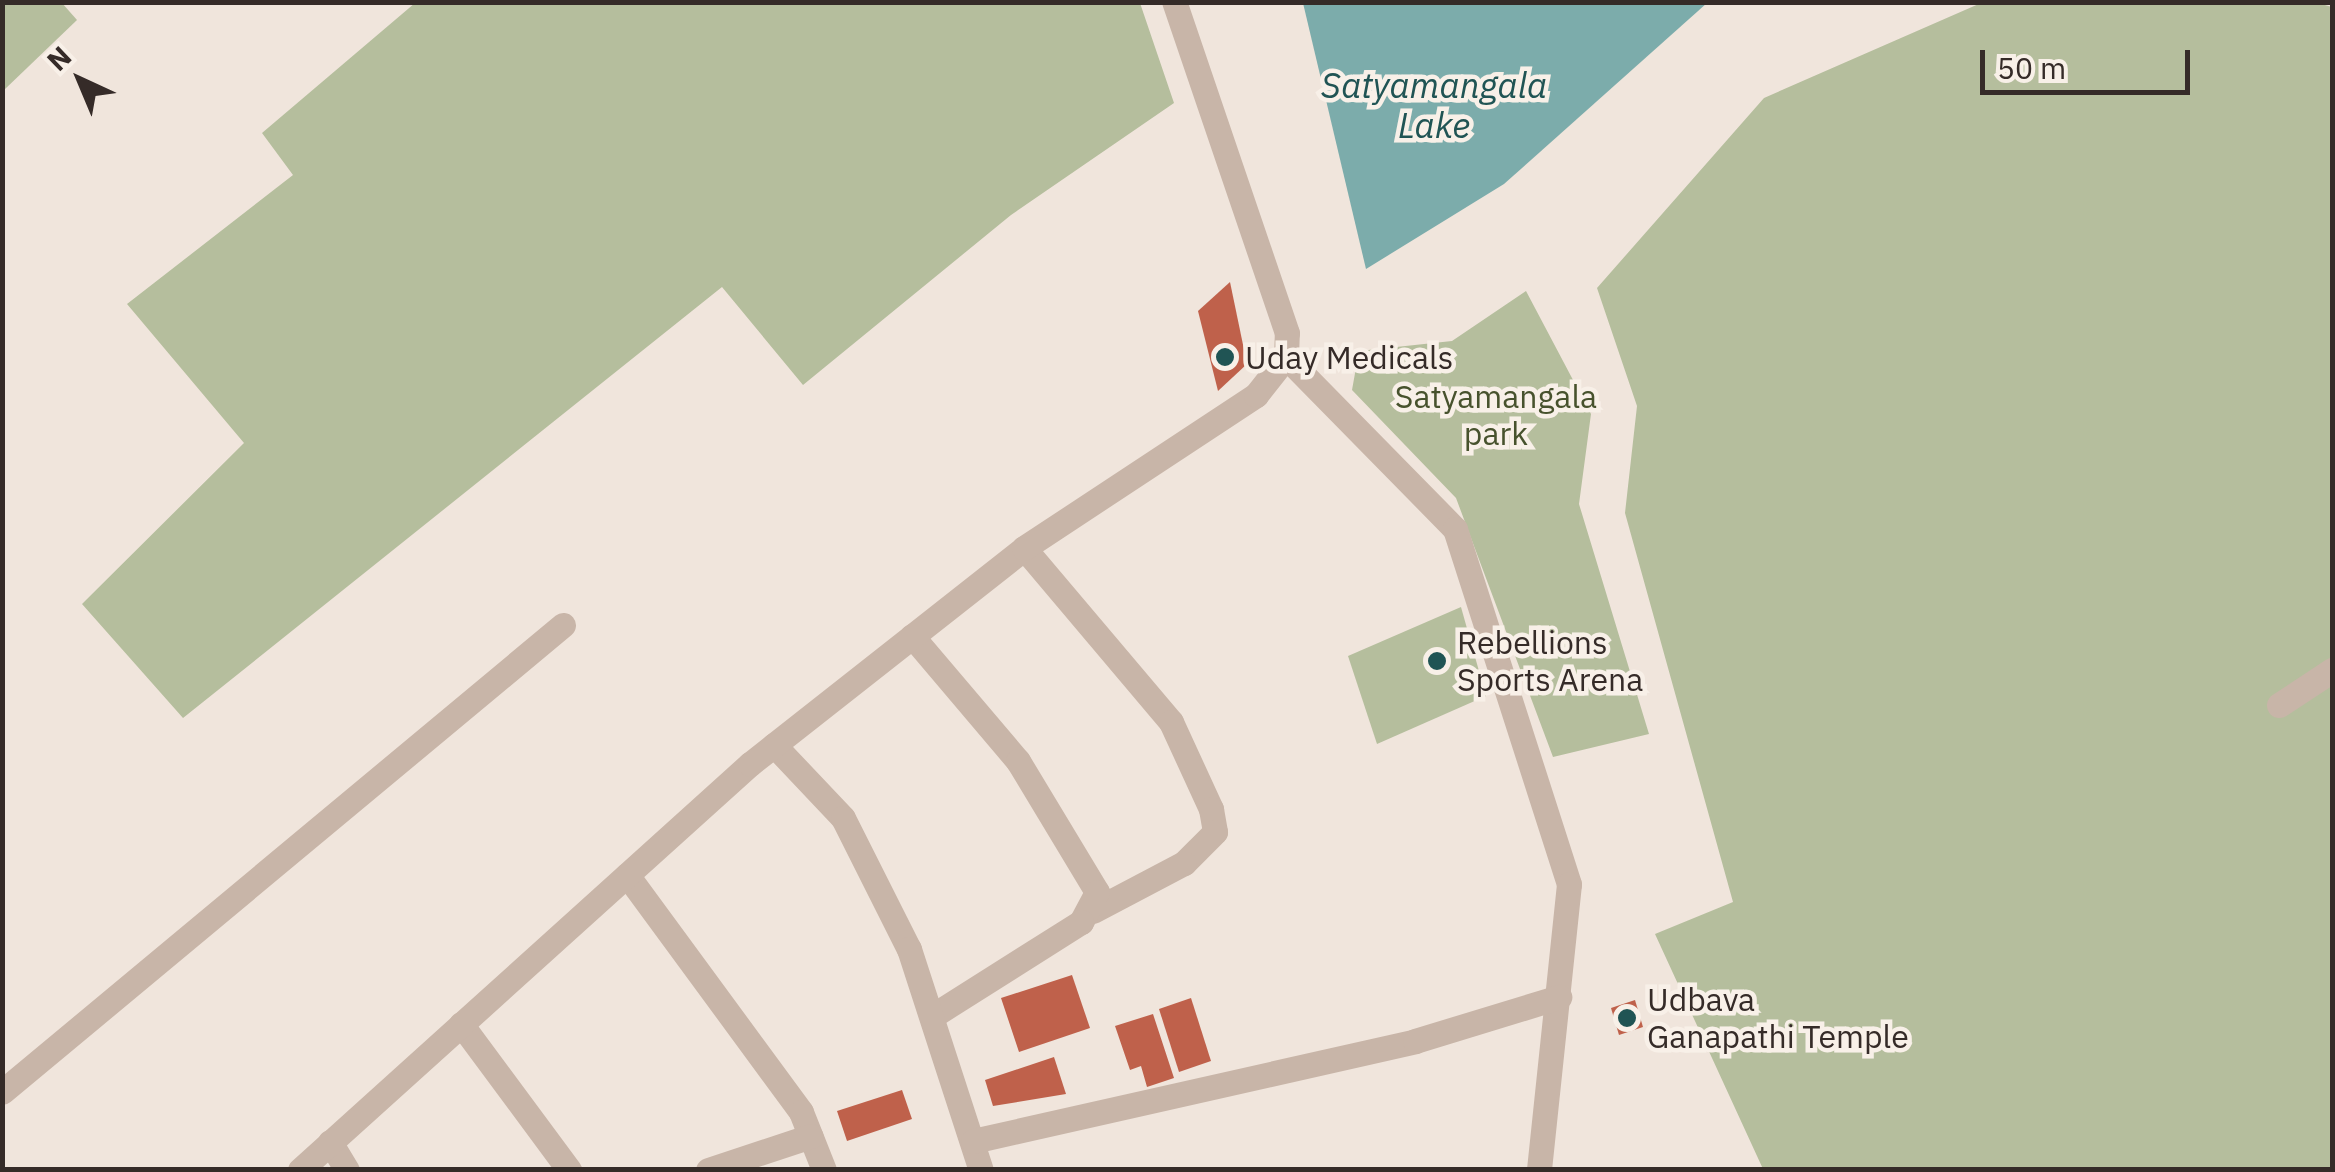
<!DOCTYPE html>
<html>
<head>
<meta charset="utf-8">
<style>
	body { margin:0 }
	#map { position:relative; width:2335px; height:1172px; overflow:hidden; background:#f0e5dc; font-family:"IBM Plex Sans",sans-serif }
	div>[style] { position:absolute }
	.green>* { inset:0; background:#b5be9d }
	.water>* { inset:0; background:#7cacab }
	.building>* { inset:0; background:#bf614b }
	.minor>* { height:25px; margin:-12.5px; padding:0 12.5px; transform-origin:12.5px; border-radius:12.5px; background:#c8b5a8 }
	.dots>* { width:28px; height:28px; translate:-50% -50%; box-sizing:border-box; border:5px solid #f8f0e8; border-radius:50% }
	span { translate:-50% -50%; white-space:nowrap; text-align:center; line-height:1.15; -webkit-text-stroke:9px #f8f0e8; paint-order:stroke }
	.poi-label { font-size:32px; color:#352b28 }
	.left { translate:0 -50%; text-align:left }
	.park-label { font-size:32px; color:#47522d }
	.water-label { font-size:35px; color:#205454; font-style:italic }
	.frame { position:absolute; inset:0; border:5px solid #352b28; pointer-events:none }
	.north { position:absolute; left:30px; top:30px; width:100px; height:100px; -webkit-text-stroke:8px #f8f0e8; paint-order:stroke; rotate:316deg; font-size:28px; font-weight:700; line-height:40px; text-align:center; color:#352b28 }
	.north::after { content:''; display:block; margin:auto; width:35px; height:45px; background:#352b28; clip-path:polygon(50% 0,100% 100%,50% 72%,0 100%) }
	.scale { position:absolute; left:1980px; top:50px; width:210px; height:45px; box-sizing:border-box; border:5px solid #352b28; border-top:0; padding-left:12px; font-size:30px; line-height:35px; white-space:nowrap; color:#352b28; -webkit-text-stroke:8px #f8f0e8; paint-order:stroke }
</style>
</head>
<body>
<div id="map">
	<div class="green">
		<i style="clip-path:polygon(3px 2px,62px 3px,77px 20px,3px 91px)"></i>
		<i style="clip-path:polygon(2314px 2px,2332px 7px,2332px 1169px,1763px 1169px,1655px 934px,1733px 902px,1625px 513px,1637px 406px,1597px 288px,1764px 98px,1981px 3px)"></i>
		<i style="clip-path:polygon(415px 3px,1140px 3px,1174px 103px,1011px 215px,803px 385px,722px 287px,183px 718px,82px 604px,244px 443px,127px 304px,293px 175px,262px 133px)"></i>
		<i style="clip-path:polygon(1526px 291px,1591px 414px,1579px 504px,1649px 734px,1553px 757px,1456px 498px,1352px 390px,1359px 351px,1452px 341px)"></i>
		<i style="clip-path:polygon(1461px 607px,1486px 696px,1377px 744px,1348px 656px)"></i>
	</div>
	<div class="water">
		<i style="clip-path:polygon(1303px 3px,1303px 2px,1707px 3px,1504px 184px,1366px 269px)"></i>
	</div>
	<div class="building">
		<i style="clip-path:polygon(1230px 282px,1247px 364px,1218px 391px,1198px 311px)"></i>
		<i style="clip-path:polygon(1072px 975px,1090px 1028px,1019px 1052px,1001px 998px)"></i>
		<i style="clip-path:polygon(1191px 998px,1211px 1061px,1179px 1072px,1159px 1009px)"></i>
		<i style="clip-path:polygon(1635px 1000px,1643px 1027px,1619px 1035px,1611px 1008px)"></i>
		<i style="clip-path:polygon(1153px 1014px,1174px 1078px,1147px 1087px,1141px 1066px,1130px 1070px,1115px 1026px)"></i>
		<i style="clip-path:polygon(1054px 1057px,1066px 1094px,993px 1106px,985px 1080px)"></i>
		<i style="clip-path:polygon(902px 1090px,912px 1119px,847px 1141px,837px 1111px)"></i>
	</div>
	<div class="minor">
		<i style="left:1286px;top:357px;width:241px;rotate:45.5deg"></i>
		<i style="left:1455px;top:529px;width:373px;rotate:72.2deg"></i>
		<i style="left:1569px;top:884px;width:288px;rotate:96deg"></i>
		<i style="left:1024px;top:548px;width:228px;rotate:49.8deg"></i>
		<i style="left:1171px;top:722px;width:96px;rotate:65.3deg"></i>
		<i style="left:1211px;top:809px;width:23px;rotate:80deg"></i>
		<i style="left:1215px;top:832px;width:44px;rotate:135deg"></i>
		<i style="left:1184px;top:863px;width:103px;rotate:152.2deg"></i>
		<i style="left:912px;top:636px;width:164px;rotate:49.7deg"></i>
		<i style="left:1018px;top:761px;width:153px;rotate:58.9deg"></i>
		<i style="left:1097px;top:892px;width:34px;rotate:118deg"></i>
		<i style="left:1081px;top:922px;width:170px;rotate:147.7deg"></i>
		<i style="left:2279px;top:705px;width:64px;rotate:-33.4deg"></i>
		<i style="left:774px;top:745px;width:100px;rotate:46.6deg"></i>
		<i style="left:843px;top:818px;width:147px;rotate:63.3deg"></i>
		<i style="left:909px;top:949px;width:232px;rotate:72deg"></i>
		<i style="left:627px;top:875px;width:294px;rotate:53.7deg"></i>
		<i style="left:801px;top:1112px;width:62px;rotate:68.4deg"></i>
		<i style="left:461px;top:1024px;width:182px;rotate:53.5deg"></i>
		<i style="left:2px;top:1092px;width:730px;rotate:-39.78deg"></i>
		<i style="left:973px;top:1141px;width:453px;rotate:-12.7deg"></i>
		<i style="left:1415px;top:1041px;width:151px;rotate:-17deg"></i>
		<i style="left:330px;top:1142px;width:33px;rotate:59deg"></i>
		<i style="left:300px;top:1170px;width:606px;rotate:-42.06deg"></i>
		<i style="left:750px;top:764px;width:349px;rotate:-38.2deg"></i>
		<i style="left:1024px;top:548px;width:278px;rotate:-33.4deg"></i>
		<i style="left:1256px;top:395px;width:48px;rotate:-51.7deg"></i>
		<i style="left:1286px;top:357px;width:24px;rotate:-88deg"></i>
		<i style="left:1287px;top:333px;width:350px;rotate:-108.8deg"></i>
		<i style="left:708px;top:1170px;width:108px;rotate:-18.3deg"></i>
	</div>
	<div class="dots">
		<i style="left:1225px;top:357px;background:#205454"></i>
		<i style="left:1437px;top:661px;background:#205454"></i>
		<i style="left:1627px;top:1018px;background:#205454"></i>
	</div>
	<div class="poi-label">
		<span class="left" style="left:1245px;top:357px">Uday Medicals</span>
		<span class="left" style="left:1457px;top:661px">Rebellions<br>Sports Arena</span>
		<span class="left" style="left:1647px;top:1018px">Udbava<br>Ganapathi Temple</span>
	</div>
	<div class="park-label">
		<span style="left:1496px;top:415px">Satyamangala<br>park</span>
	</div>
	<div class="water-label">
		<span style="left:1434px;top:105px">Satyamangala<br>Lake</span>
	</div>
	<div class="frame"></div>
	<div class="north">N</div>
	<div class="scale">50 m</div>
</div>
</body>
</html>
